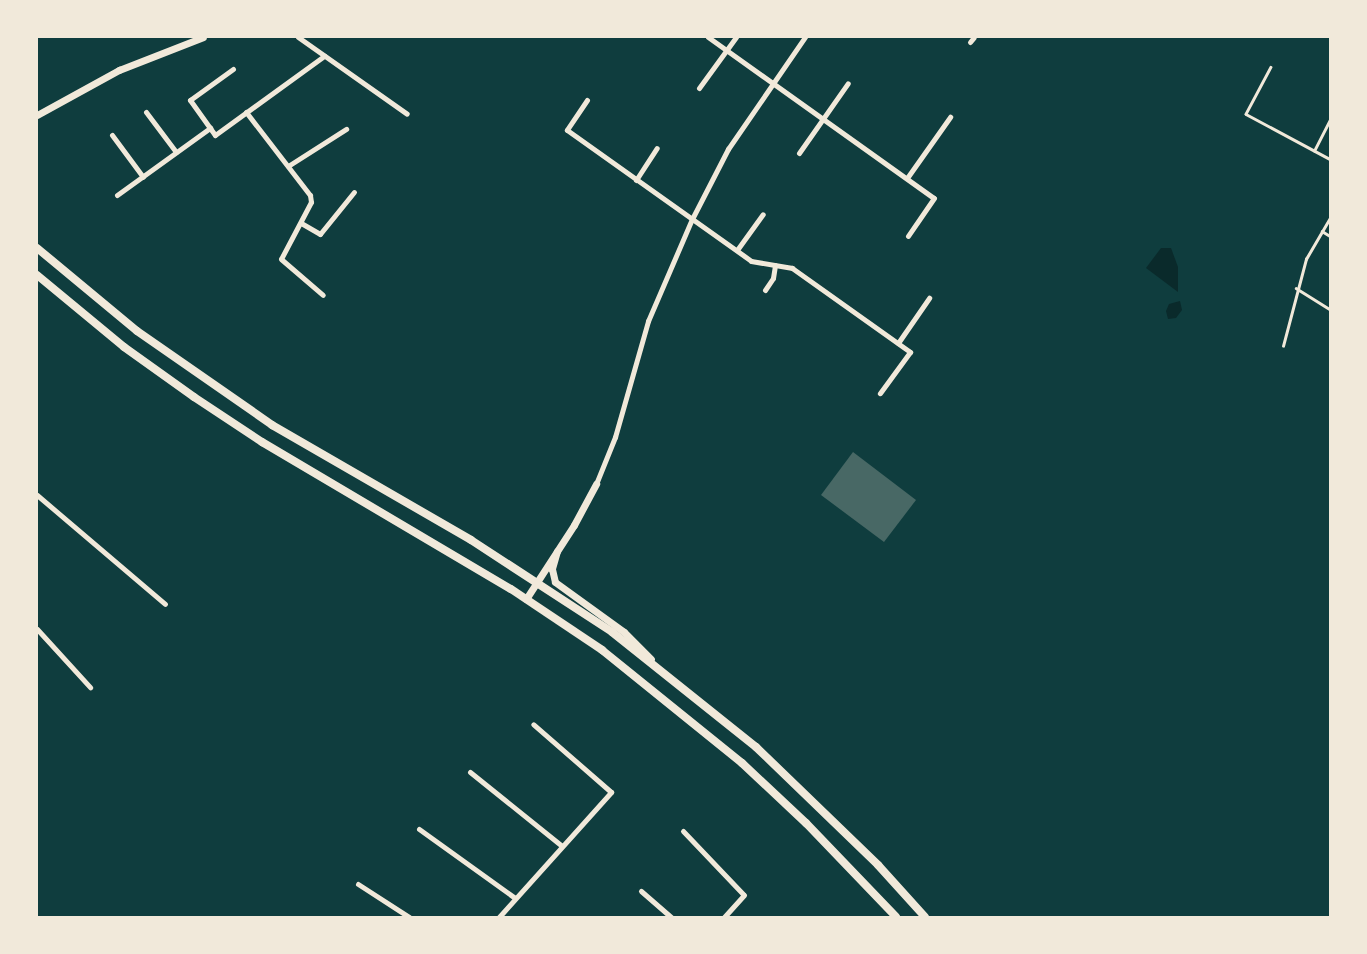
<!DOCTYPE html>
<html>
<head>
<meta charset="utf-8">
<style>
	body { margin:0 }
	#map { position:relative; width:1367px; height:954px; overflow:hidden; background:#0f3d3e; font-family:"Playfair Display",serif }
	div>[style] { position:absolute }
	.water>* { inset:0; background:#0a2a2b }
	.building>* { inset:0; background:#486865 }
	.service>* { height:2.5px; margin:-1.25px; padding:0 1.25px; transform-origin:1.25px; border-radius:1.25px; background:#f1e9da }
	.minor>* { height:5px; margin:-2.5px; padding:0 2.5px; transform-origin:2.5px; border-radius:2.5px; background:#f1e9da }
	.tertiary>* { height:7px; margin:-3.5px; padding:0 3.5px; transform-origin:3.5px; border-radius:3.5px; background:#f1e9da }
	.secondary>* { height:8px; margin:-4px; padding:0 4px; transform-origin:4px; border-radius:4px; background:#f1e9da }
	span { translate:-50% -50%; white-space:nowrap; text-align:center; line-height:1.15; -webkit-text-stroke:5px #f1e9da; paint-order:stroke }
	.frame { position:absolute; inset:0; border:38px solid #f1e9da; pointer-events:none }
</style>
</head>
<body>
<div id="map">
	<div class="water">
		<i style="clip-path:polygon(1161px 248px,1171px 248px,1178px 267px,1178px 292px,1146px 268px)"></i>
		<i style="clip-path:polygon(1180px 301px,1182px 310px,1176px 318px,1168px 319px,1166px 311px,1169px 304px)"></i>
	</div>
	<div class="building">
		<i style="clip-path:polygon(853px 452px,916px 500px,884px 542px,821px 495px)"></i>
	</div>
	<div class="service">
		<i style="left:1271px;top:67px;width:53px;rotate:118deg"></i>
		<i style="left:1246px;top:114px;width:95px;rotate:28.2deg"></i>
		<i style="left:1314px;top:151px;width:36px;rotate:-63deg"></i>
		<i style="left:1322px;top:231px;width:9px;rotate:32deg"></i>
		<i style="left:1296px;top:288px;width:40px;rotate:32deg"></i>
		<i style="left:1283px;top:346px;width:90px;rotate:-75.2deg"></i>
		<i style="left:1306px;top:259px;width:48px;rotate:-59.7deg"></i>
	</div>
	<div class="minor">
		<i style="left:298px;top:37px;width:133px;rotate:35.2deg"></i>
		<i style="left:708px;top:37px;width:277px;rotate:35.5deg"></i>
		<i style="left:934px;top:198px;width:46px;rotate:124.4deg"></i>
		<i style="left:970px;top:42px;width:6px;rotate:-51deg"></i>
		<i style="left:233px;top:69px;width:53px;rotate:144.2deg"></i>
		<i style="left:190px;top:100px;width:43px;rotate:54.5deg"></i>
		<i style="left:215px;top:135px;width:135px;rotate:-35.9deg"></i>
		<i style="left:699px;top:88px;width:63px;rotate:-54deg"></i>
		<i style="left:587px;top:100px;width:36px;rotate:124deg"></i>
		<i style="left:567px;top:130px;width:226px;rotate:35.4deg"></i>
		<i style="left:751px;top:261px;width:42px;rotate:9.7deg"></i>
		<i style="left:792px;top:268px;width:145px;rotate:35.4deg"></i>
		<i style="left:910px;top:352px;width:51px;rotate:126.2deg"></i>
		<i style="left:146px;top:112px;width:50px;rotate:53.1deg"></i>
		<i style="left:246px;top:112px;width:105px;rotate:52.4deg"></i>
		<i style="left:310px;top:195px;width:7px;rotate:82deg"></i>
		<i style="left:311px;top:202px;width:64px;rotate:117.8deg"></i>
		<i style="left:281px;top:259px;width:55px;rotate:40.6deg"></i>
		<i style="left:112px;top:135px;width:52px;rotate:53.6deg"></i>
		<i style="left:799px;top:153px;width:85px;rotate:-55deg"></i>
		<i style="left:288px;top:166px;width:69px;rotate:-32.5deg"></i>
		<i style="left:907px;top:178px;width:75px;rotate:-54.8deg"></i>
		<i style="left:636px;top:180px;width:38px;rotate:-57deg"></i>
		<i style="left:117px;top:195px;width:115px;rotate:-35.8deg"></i>
		<i style="left:301px;top:223px;width:22px;rotate:30deg"></i>
		<i style="left:320px;top:234px;width:54px;rotate:-51deg"></i>
		<i style="left:737px;top:250px;width:44px;rotate:-54.2deg"></i>
		<i style="left:765px;top:290px;width:14px;rotate:-56deg"></i>
		<i style="left:773px;top:278px;width:13px;rotate:-81deg"></i>
		<i style="left:898px;top:343px;width:55px;rotate:-55.4deg"></i>
		<i style="left:596px;top:484px;width:51px;rotate:-68deg"></i>
		<i style="left:615px;top:437px;width:121px;rotate:-74.1deg"></i>
		<i style="left:648px;top:321px;width:111px;rotate:-66.7deg"></i>
		<i style="left:692px;top:219px;width:79px;rotate:-62.8deg"></i>
		<i style="left:728px;top:149px;width:136px;rotate:-55.5deg"></i>
		<i style="left:37px;top:495px;width:168px;rotate:40.4deg"></i>
		<i style="left:37px;top:629px;width:79px;rotate:47.6deg"></i>
		<i style="left:470px;top:772px;width:118px;rotate:38.8deg"></i>
		<i style="left:419px;top:829px;width:118px;rotate:35.7deg"></i>
		<i style="left:683px;top:831px;width:88px;rotate:46.4deg"></i>
		<i style="left:744px;top:895px;width:30px;rotate:132deg"></i>
		<i style="left:358px;top:884px;width:61px;rotate:32.9deg"></i>
		<i style="left:641px;top:891px;width:40px;rotate:41deg"></i>
		<i style="left:499px;top:917px;width:168px;rotate:-48.1deg"></i>
		<i style="left:611px;top:792px;width:103px;rotate:-138.9deg"></i>
	</div>
	<div class="tertiary">
		<i style="left:37px;top:115px;width:94px;rotate:-28.8deg"></i>
		<i style="left:119px;top:70px;width:90px;rotate:-21.4deg"></i>
		<i style="left:557px;top:551px;width:19px;rotate:106deg"></i>
		<i style="left:552px;top:569px;width:13px;rotate:77deg"></i>
		<i style="left:555px;top:582px;width:85px;rotate:35.9deg"></i>
		<i style="left:624px;top:632px;width:38px;rotate:45deg"></i>
		<i style="left:526px;top:599px;width:88px;rotate:-57deg"></i>
		<i style="left:574px;top:525px;width:47px;rotate:-61.8deg"></i>
	</div>
	<div class="secondary">
		<i style="left:37px;top:248px;width:130px;rotate:39.7deg"></i>
		<i style="left:137px;top:331px;width:165px;rotate:34.8deg"></i>
		<i style="left:272px;top:425px;width:230px;rotate:30deg"></i>
		<i style="left:471px;top:540px;width:168px;rotate:33.1deg"></i>
		<i style="left:612px;top:632px;width:184px;rotate:38.6deg"></i>
		<i style="left:756px;top:747px;width:170px;rotate:44deg"></i>
		<i style="left:878px;top:865px;width:70px;rotate:47.9deg"></i>
		<i style="left:37px;top:275px;width:113px;rotate:39.6deg"></i>
		<i style="left:124px;top:347px;width:86px;rotate:35.5deg"></i>
		<i style="left:194px;top:397px;width:82px;rotate:33.5deg"></i>
		<i style="left:262px;top:442px;width:289px;rotate:30.6deg"></i>
		<i style="left:511px;top:589px;width:110px;rotate:33.8deg"></i>
		<i style="left:602px;top:650px;width:180px;rotate:38.9deg"></i>
		<i style="left:742px;top:763px;width:88px;rotate:43.2deg"></i>
		<i style="left:806px;top:823px;width:130px;rotate:46.2deg"></i>
	</div>
	<div class="frame"></div>
</div>
</body>
</html>
